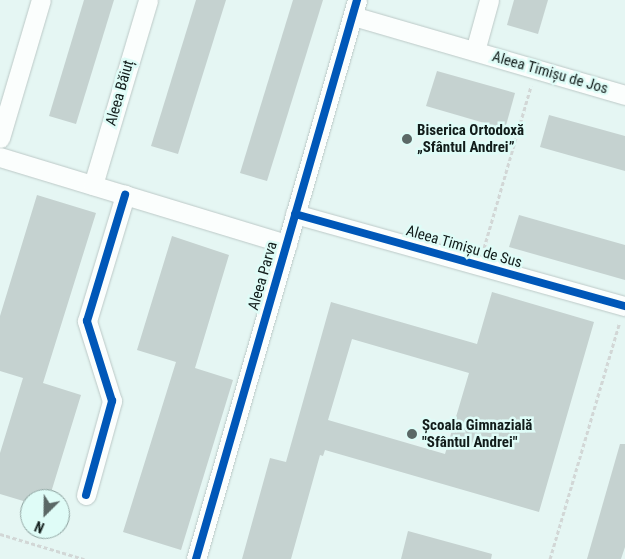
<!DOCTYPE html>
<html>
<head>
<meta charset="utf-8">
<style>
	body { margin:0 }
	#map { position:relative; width:625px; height:559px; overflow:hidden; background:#e5f6f3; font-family:"Roboto Condensed",sans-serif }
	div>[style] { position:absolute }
	.building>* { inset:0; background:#c5d2d0 }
	.path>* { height:3px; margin-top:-1.5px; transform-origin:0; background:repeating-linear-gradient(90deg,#d2d7d6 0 4px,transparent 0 6.5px) }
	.roads { filter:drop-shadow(0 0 1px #bcc9c7) drop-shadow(0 0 1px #bcc9c7) }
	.minor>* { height:19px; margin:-9.5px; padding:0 9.5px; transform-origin:9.5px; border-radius:9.5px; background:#fbfefd }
	.cycleway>* { height:8px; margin:-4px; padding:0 4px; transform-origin:4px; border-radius:4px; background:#0057b8 }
	.dots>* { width:14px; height:14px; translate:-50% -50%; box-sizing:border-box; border:2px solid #dffcf7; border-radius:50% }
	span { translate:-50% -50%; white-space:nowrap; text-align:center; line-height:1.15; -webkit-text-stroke:5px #dffcf7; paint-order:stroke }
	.street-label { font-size:15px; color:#111c1a }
	.poi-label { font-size:15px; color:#111c1a; font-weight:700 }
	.left { translate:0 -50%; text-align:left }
	.north { position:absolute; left:20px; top:489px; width:50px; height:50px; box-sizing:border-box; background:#dffcf7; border:1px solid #8da29f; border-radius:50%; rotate:203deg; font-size:14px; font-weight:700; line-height:20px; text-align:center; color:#111c1a }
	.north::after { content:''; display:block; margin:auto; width:18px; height:22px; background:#5b6866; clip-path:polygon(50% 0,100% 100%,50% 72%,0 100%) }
</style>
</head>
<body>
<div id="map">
	<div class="building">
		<i style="clip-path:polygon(84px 0,114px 0,76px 124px,49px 116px)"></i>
		<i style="clip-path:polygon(196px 0,226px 0,178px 154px,151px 146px)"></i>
		<i style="clip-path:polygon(293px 0,323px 0,267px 181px,240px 173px)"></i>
		<i style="clip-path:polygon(514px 0,548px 0,538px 34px,507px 25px)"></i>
		<i style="clip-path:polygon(437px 71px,515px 93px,505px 129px,426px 106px)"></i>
		<i style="clip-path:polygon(549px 115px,625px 136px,625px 171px,540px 147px)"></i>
		<i style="clip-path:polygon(37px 195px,96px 213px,43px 383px,81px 395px,49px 499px,30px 499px,30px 503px,0 494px,0 453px,23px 378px,0 371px,0 316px)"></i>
		<i style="clip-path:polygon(519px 215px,625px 245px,625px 280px,509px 247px)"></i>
		<i style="clip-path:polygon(172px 236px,229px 255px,195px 368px,233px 380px,181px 550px,123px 532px,176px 362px,137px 350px)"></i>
		<i style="clip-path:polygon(evenodd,492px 292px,594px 322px,539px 512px,325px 450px,323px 456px,320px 455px,291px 559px,242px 559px,270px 458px,286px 462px,331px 302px,477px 344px,492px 292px,352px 339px,469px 373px,445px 454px,328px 420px,352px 339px)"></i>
		<i style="clip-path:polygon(620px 444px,625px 444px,625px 547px,621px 559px,587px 559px)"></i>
		<i style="clip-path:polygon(408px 531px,492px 554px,491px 559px,401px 559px)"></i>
	</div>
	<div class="path">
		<i style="left:484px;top:248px;width:169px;rotate:-73.8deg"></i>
		<i style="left:0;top:534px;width:88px;rotate:16.6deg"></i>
		<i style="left:550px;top:559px;width:245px;rotate:-73.6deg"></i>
	</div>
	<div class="roads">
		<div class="minor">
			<i style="left:353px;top:16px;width:283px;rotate:16.2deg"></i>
			<i style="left:475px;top:51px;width:53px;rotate:-74.6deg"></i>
			<i style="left:0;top:138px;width:144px;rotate:-73.5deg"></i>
			<i style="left:0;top:157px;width:300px;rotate:16.9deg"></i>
			<i style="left:93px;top:185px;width:193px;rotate:-73.4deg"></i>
			<i style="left:295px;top:214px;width:343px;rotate:15.6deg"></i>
			<i style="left:86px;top:495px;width:98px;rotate:-74.5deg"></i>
			<i style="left:112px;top:401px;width:84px;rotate:-107.4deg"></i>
			<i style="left:87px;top:321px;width:132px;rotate:-73.2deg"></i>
			<i style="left:196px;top:559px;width:582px;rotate:-73.93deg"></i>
		</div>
	</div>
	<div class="cycleway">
		<i style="left:295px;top:214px;width:343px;rotate:15.6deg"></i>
		<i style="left:86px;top:495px;width:98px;rotate:-74.5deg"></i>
		<i style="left:112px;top:401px;width:84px;rotate:-107.4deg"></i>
		<i style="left:87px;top:321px;width:132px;rotate:-73.2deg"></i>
		<i style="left:196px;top:559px;width:582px;rotate:-73.93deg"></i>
	</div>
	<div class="dots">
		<i style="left:407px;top:139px;background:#5b6866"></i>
		<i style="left:412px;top:434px;background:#5b6866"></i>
	</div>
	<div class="street-label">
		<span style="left:550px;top:73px;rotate:16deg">Aleea Timișu de Jos</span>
		<span style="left:120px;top:93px;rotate:-74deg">Aleea Băiuț</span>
		<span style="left:464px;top:247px;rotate:16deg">Aleea Timișu de Sus</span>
		<span style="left:263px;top:276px;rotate:-74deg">Aleea Parva</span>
	</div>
	<div class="poi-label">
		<span class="left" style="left:417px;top:139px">Biserica Ortodoxă<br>„Sfântul Andrei”</span>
		<span class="left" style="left:422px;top:434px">Școala Gimnazială<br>"Sfântul Andrei"</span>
	</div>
	<div class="north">N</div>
</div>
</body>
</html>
